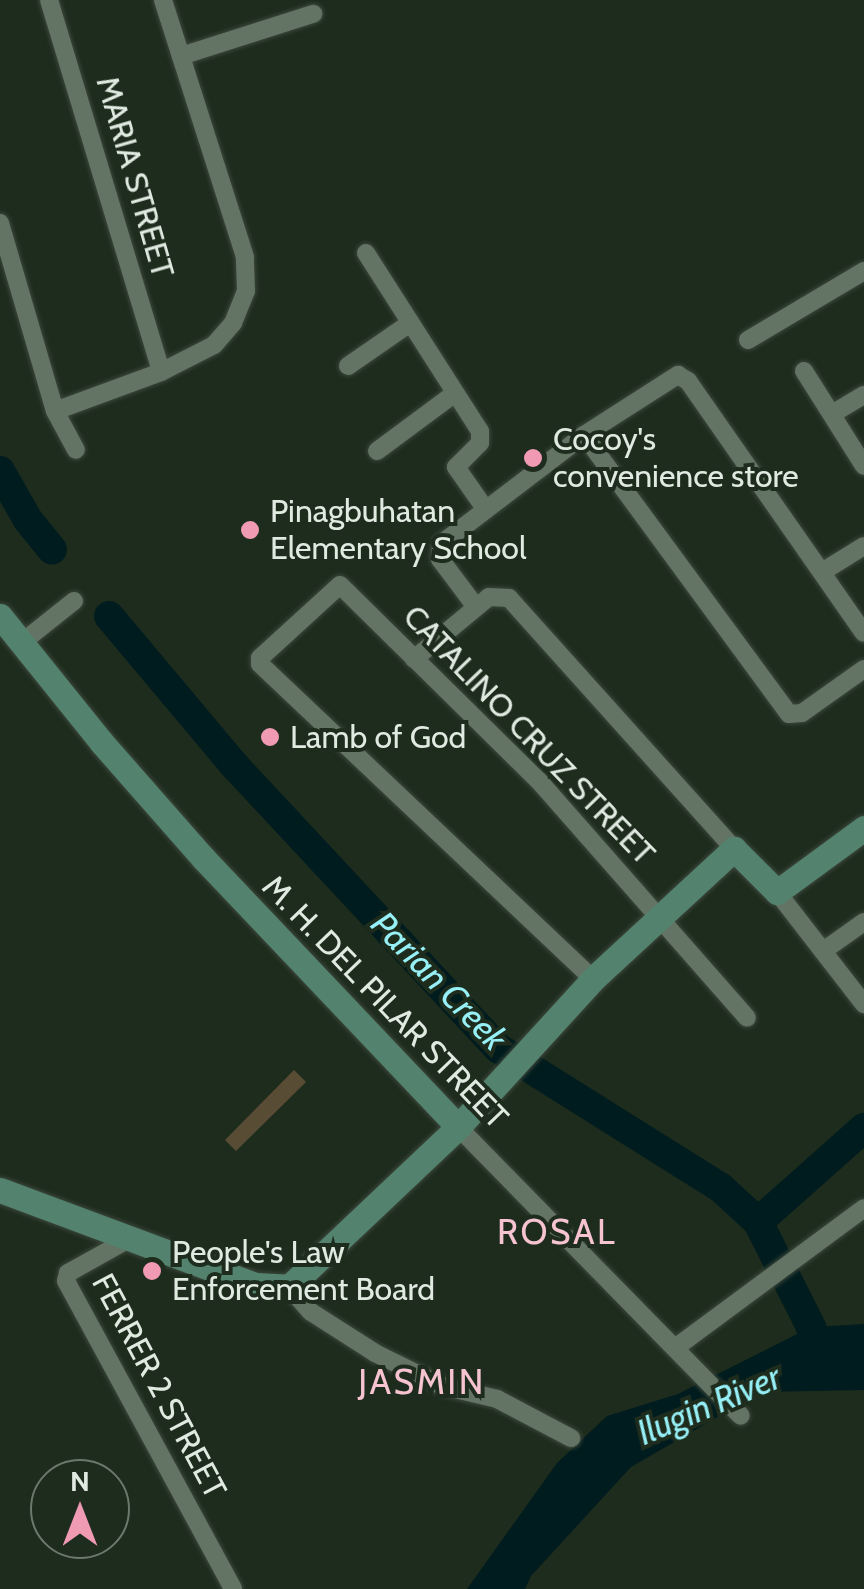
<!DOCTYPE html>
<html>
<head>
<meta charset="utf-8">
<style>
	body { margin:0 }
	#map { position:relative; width:864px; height:1589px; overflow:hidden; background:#1e2c1e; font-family:Cabin,sans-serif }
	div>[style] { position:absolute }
	.green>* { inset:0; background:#584d34 }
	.water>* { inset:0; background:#011c1e }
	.river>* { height:30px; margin:-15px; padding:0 15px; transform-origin:15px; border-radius:15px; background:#011c1e }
	.roads { filter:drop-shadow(0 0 2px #3b473b) drop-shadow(0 0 2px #3b473b) }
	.street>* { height:18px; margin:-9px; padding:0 9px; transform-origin:9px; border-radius:9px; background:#647464 }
	.secondary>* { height:25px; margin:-12.5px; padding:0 12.5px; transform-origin:12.5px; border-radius:12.5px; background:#53826e }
	.dots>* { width:28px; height:28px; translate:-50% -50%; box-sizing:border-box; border:5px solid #1e2c1e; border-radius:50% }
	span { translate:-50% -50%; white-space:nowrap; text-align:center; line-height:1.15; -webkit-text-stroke:8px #1e2c1e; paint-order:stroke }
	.street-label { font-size:32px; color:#e1eae1 }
	.poi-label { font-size:32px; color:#e1eae1 }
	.left { translate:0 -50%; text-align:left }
	.water-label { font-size:35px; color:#96f0f6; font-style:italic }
	.neighbourhood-label { font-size:35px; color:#f6c4d1; letter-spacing:2.5px }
	.north { position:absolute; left:30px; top:1459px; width:100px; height:100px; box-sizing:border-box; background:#1e2c1e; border:2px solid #6c786c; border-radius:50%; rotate:0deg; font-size:28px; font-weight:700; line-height:40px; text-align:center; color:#e1eae1 }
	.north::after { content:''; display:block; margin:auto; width:35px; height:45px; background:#f19ab4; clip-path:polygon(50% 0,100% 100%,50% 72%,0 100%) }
</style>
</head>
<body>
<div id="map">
	<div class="green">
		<i style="clip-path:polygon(294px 1070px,306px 1082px,236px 1151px,225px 1140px)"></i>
	</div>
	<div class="water">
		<i style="clip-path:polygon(864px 1324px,864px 1390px,761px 1392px,631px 1467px,531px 1576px,525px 1589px,467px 1589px,557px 1463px,607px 1416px,678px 1394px,811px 1327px)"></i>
	</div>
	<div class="river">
		<i style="left:0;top:471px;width:56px;rotate:60.3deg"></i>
		<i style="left:28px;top:520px;width:38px;rotate:51deg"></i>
		<i style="left:109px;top:616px;width:196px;rotate:50deg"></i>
		<i style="left:235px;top:766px;width:386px;rotate:47deg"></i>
		<i style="left:498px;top:1048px;width:262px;rotate:32.1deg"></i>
		<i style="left:720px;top:1187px;width:52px;rotate:42.6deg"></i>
		<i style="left:758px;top:1222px;width:118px;rotate:63.2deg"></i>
		<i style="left:811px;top:1327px;width:33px;rotate:72deg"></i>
		<i style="left:758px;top:1222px;width:142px;rotate:-41.6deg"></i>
	</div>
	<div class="roads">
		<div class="street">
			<i style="left:49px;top:0;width:388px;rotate:73.2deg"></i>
			<i style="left:181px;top:56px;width:139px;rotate:-17.7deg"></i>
			<i style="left:0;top:223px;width:196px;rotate:73.7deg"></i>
			<i style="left:55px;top:411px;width:44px;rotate:61.7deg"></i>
			<i style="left:366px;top:253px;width:211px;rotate:57.4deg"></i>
			<i style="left:480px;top:431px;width:12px;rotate:90deg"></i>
			<i style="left:480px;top:443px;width:34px;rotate:135deg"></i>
			<i style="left:456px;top:467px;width:52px;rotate:55.1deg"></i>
			<i style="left:748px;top:340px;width:135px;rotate:-30.7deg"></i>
			<i style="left:348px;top:366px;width:75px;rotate:-34.7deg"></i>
			<i style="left:804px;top:371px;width:112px;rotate:57.7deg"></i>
			<i style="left:55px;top:411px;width:113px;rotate:-20.2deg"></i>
			<i style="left:161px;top:372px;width:59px;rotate:-27deg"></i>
			<i style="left:214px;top:345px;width:29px;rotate:-49deg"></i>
			<i style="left:233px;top:323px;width:35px;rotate:-68deg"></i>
			<i style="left:246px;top:291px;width:34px;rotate:-92deg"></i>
			<i style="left:245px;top:257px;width:270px;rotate:-107.7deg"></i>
			<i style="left:832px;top:414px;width:37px;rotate:-31deg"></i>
			<i style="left:584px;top:435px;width:346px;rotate:53.7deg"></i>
			<i style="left:789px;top:714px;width:13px;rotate:-4deg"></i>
			<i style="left:802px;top:713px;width:76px;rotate:-35.4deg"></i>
			<i style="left:377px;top:451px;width:97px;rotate:-36.6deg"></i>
			<i style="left:822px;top:572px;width:49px;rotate:-31.8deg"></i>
			<i style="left:476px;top:607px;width:60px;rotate:-126.9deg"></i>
			<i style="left:440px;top:559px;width:15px;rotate:-86deg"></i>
			<i style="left:441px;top:544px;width:180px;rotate:-37.3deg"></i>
			<i style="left:584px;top:435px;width:112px;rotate:-32.6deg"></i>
			<i style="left:678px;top:375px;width:12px;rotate:31deg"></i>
			<i style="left:688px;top:381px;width:307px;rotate:55.1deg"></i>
			<i style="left:20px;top:644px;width:69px;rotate:-38.5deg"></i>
			<i style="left:414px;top:659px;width:97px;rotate:-39.6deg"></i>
			<i style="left:489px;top:597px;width:20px;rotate:3deg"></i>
			<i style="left:509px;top:598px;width:337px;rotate:48.1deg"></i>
			<i style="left:777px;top:892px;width:142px;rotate:52.2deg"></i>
			<i style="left:823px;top:951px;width:50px;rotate:-35.3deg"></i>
			<i style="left:593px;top:979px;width:458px;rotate:-136.6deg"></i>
			<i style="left:260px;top:664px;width:6px;rotate:-90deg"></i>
			<i style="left:260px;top:658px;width:108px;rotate:-42.4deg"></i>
			<i style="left:340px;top:585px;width:279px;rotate:44.6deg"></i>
			<i style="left:539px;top:781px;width:315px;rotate:48.7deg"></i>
			<i style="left:458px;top:1127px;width:404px;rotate:45.6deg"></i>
			<i style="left:129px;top:1239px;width:70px;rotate:150.9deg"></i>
			<i style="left:68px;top:1273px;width:8px;rotate:104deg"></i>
			<i style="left:66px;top:1281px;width:350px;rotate:61.5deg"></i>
			<i style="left:289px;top:1287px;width:33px;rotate:49deg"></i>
			<i style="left:311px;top:1312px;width:76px;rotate:32.6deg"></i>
			<i style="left:375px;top:1353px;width:75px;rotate:26.2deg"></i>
			<i style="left:442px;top:1386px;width:57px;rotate:13.3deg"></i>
			<i style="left:497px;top:1399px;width:84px;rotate:27.8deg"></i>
			<i style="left:675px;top:1348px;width:235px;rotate:-36.5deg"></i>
		</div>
		<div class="secondary">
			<i style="left:0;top:616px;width:163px;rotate:51.2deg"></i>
			<i style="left:102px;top:743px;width:154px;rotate:48.7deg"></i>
			<i style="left:204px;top:859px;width:369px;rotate:46.5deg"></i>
			<i style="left:0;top:1190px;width:273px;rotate:20.4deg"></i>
			<i style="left:256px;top:1285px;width:33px;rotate:3deg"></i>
			<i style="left:289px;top:1287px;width:233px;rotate:-43.4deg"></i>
			<i style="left:458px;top:1127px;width:200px;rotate:-47.6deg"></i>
			<i style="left:593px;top:979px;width:192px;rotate:-42.7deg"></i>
			<i style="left:734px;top:849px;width:61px;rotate:45deg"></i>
			<i style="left:777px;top:892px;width:108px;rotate:-36.3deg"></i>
		</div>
	</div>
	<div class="dots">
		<i style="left:533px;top:458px;background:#f19ab4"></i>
		<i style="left:250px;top:530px;background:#f19ab4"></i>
		<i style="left:270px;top:737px;background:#f19ab4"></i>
		<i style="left:152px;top:1271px;background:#f19ab4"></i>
	</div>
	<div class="street-label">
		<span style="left:135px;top:177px;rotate:74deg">MARIA STREET</span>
		<span style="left:529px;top:735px;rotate:46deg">CATALINO CRUZ STREET</span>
		<span style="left:385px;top:1002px;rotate:46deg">M. H. DEL PILAR STREET</span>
		<span style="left:159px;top:1386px;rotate:62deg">FERRER 2 STREET</span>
	</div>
	<div class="poi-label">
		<span class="left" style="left:553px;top:458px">Cocoy's<br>convenience store</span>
		<span class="left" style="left:270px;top:530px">Pinagbuhatan<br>Elementary School</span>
		<span class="left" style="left:290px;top:737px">Lamb of God</span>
		<span class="left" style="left:172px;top:1271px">People's Law<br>Enforcement Board</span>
	</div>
	<div class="water-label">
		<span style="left:439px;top:981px;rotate:46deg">Parian Creek</span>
		<span style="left:709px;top:1405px;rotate:-23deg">Ilugin River</span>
	</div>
	<div class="neighbourhood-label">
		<span style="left:557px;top:1232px">ROSAL</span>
		<span style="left:422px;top:1382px">JASMIN</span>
	</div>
	<div class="north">N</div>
</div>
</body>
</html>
